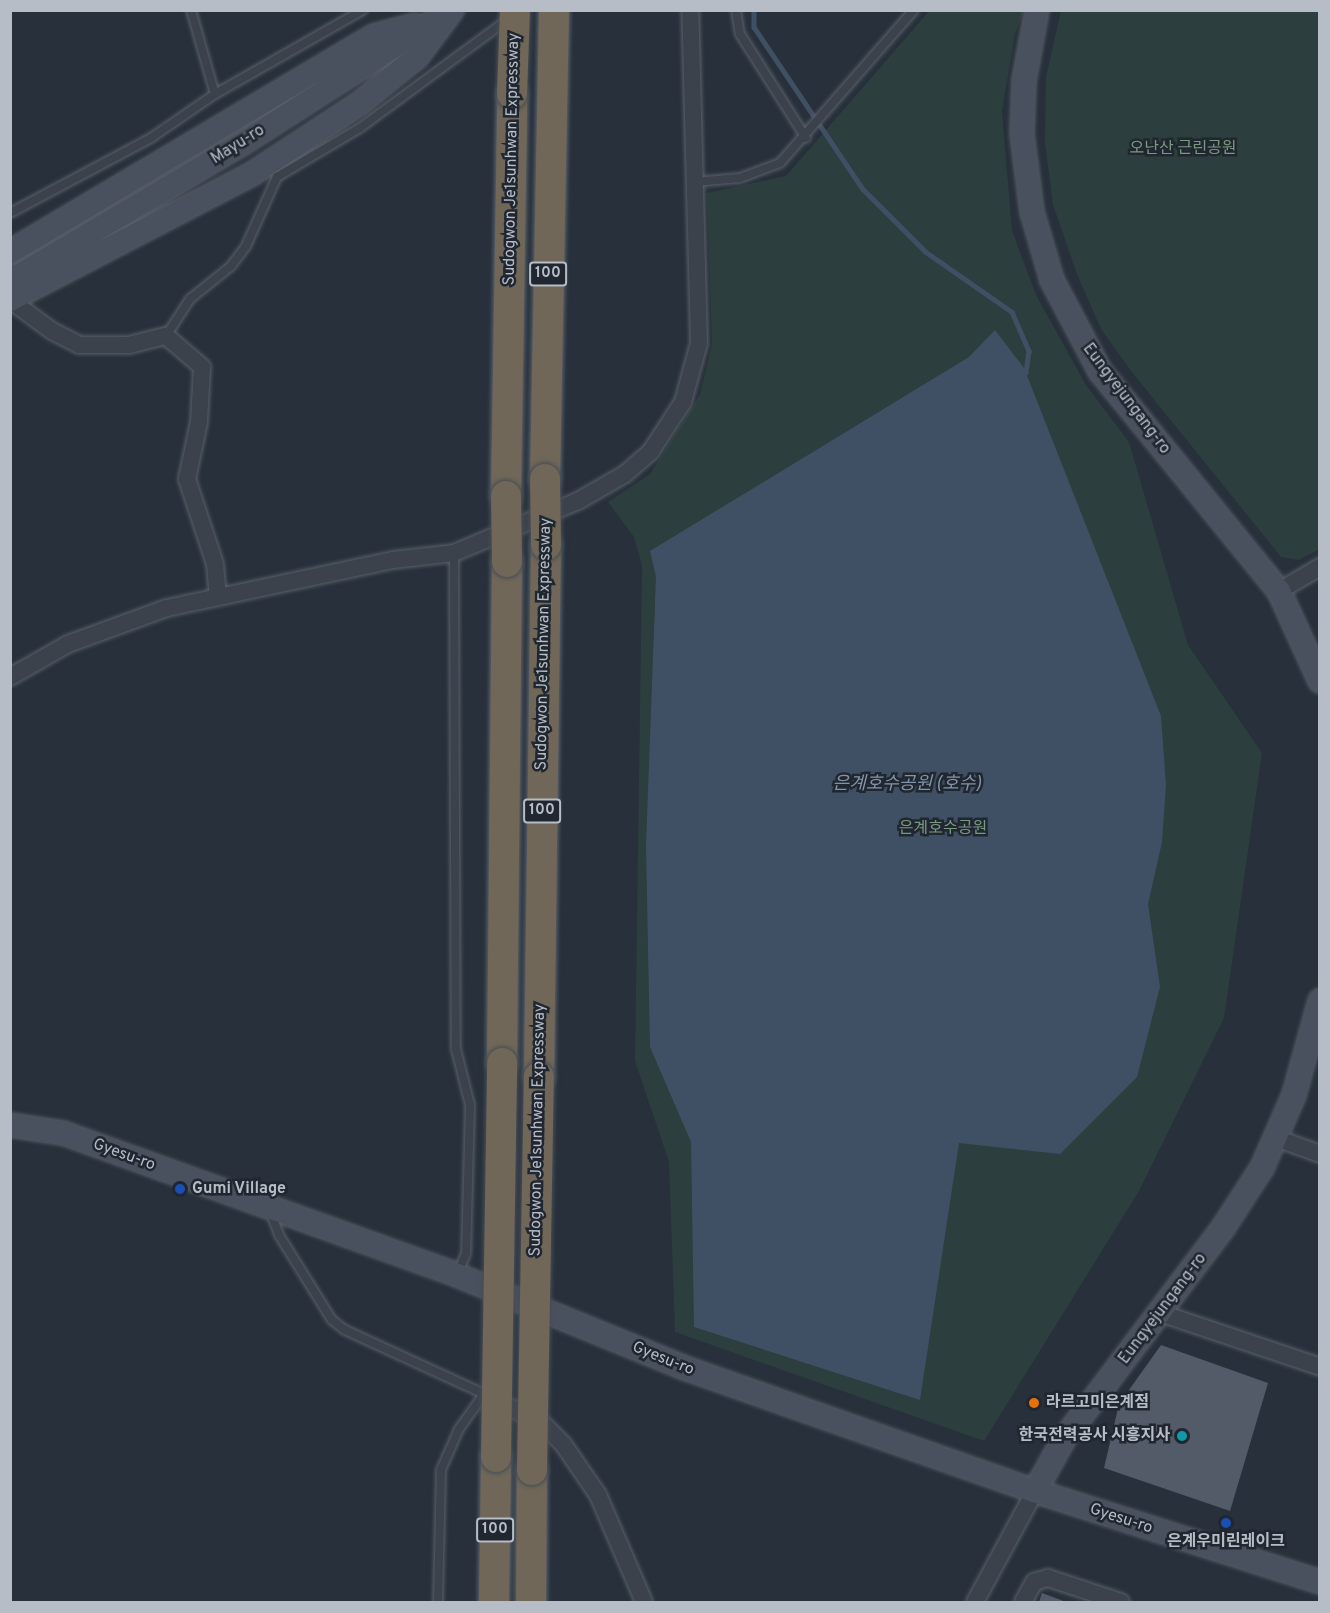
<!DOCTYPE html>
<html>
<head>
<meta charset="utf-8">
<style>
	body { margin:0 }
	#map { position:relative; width:1330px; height:1613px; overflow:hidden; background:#27303b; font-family:Overpass,"Noto Sans KR",sans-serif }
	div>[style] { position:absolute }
	.green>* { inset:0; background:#2c3e3e }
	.water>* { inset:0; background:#405064 }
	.stream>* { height:4.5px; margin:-2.25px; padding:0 2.25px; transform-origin:2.25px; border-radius:2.25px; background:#405064 }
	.building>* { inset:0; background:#535b68 }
	.roads { filter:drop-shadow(0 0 2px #596069) drop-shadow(0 0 2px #596069) }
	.lane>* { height:8px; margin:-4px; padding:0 4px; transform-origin:4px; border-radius:4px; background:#3b424b }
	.street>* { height:16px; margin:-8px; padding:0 8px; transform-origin:8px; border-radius:8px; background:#3b424b }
	.secondary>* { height:22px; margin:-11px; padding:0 11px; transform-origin:11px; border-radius:11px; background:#49515e }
	.highway>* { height:30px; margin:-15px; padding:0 15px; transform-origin:15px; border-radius:15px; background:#706759 }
	.bridges { filter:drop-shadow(0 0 2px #464d56) drop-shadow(0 0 2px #464d56) }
	.highway-bridge>* { height:30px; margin:-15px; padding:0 15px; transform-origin:15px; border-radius:15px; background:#706759 }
	.dots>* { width:16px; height:16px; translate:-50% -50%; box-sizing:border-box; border:3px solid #202730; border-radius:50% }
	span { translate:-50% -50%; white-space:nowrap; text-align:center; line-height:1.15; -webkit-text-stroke:5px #202730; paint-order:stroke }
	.shield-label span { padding:2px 4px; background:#202730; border:2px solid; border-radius:4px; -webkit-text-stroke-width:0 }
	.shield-label { font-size:15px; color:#b6bdc6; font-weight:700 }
	.street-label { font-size:16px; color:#b6bdc6 }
	.park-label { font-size:16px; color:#78997f }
	.poi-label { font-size:16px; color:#b6bdc6; font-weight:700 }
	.left { translate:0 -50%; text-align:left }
	.right { translate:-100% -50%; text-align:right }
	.water-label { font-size:18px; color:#8294aa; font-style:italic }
	.frame { position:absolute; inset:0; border:12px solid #b6bdc6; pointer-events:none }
</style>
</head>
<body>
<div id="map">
	<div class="green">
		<i style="clip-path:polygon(929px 11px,1024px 11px,1015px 34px,1002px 111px,1012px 231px,1036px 295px,1086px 385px,1129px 442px,1188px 645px,1262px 753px,1224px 1018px,1139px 1191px,984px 1441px,675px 1332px,669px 1162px,635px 1061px,642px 565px,634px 537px,608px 502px,650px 474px,700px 394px,712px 344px,707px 193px,786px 176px)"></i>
		<i style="clip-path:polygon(1061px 11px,1319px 11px,1320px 549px,1299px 560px,1281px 557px,1131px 371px,1101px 329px,1078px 277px,1053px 205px,1045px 143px,1046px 77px)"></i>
	</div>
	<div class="water">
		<i style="clip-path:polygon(995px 330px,1024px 368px,1161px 716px,1166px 785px,1162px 842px,1148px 904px,1160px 987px,1137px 1077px,1060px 1154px,959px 1143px,920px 1400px,694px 1327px,691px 1142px,650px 1047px,646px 845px,656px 577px,650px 551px,969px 357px)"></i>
	</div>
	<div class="stream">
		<i style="left:754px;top:10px;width:17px;rotate:90deg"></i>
		<i style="left:754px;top:27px;width:195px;rotate:56.1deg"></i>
		<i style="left:863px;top:189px;width:89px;rotate:45deg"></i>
		<i style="left:926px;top:252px;width:105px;rotate:34.9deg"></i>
		<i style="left:1012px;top:312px;width:43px;rotate:66.4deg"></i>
		<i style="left:1029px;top:351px;width:22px;rotate:98deg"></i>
	</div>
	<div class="building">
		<i style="clip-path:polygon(1161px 1345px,1268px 1383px,1230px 1511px,1104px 1468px,1119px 1404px)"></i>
		<i style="clip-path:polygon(1042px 1593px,1061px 1600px,1065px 1602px,1039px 1602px)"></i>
	</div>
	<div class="roads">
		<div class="lane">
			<i style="left:191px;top:10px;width:87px;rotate:74.1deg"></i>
			<i style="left:736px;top:10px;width:24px;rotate:81deg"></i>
			<i style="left:740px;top:34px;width:123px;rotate:57.6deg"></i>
			<i style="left:695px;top:182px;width:45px;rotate:-5.1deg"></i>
			<i style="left:740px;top:178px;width:43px;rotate:-20.6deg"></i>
			<i style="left:780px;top:163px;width:203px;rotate:-48.8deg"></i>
			<i style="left:10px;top:213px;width:160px;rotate:-28deg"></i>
			<i style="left:151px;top:138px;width:78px;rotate:-34.5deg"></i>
			<i style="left:215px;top:94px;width:170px;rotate:-29.6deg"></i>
			<i style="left:166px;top:336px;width:44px;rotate:-57deg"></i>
			<i style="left:190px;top:299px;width:53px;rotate:-38.8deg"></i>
			<i style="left:231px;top:266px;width:25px;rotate:-53deg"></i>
			<i style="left:246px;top:246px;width:76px;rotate:-65.8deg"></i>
			<i style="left:277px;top:177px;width:96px;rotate:-30.6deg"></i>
			<i style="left:360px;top:128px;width:182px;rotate:-36.3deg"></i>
			<i style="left:454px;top:553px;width:496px;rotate:89.8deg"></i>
			<i style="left:456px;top:1049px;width:58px;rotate:76deg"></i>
			<i style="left:470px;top:1105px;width:149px;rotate:91.5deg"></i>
			<i style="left:466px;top:1254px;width:22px;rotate:114deg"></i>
			<i style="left:270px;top:1211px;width:26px;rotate:69deg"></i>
			<i style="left:279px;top:1235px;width:100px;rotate:58.1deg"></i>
			<i style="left:332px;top:1320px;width:16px;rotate:38deg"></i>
			<i style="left:345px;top:1330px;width:153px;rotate:24.7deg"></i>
			<i style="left:484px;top:1394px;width:43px;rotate:125.5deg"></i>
			<i style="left:459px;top:1429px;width:45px;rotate:113.7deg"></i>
			<i style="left:441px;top:1470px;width:132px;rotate:91.3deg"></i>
		</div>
		<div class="street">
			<i style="left:10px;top:300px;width:52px;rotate:36.4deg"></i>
			<i style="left:52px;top:331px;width:30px;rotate:27deg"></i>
			<i style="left:79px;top:345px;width:50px"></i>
			<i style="left:129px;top:345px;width:38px;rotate:-14deg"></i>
			<i style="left:166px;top:336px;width:48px;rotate:40.7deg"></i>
			<i style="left:202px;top:367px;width:55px;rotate:93.1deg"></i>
			<i style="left:199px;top:422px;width:58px;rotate:101.9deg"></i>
			<i style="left:187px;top:479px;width:89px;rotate:71.8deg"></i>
			<i style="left:215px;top:564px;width:33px;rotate:85deg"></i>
			<i style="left:1279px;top:591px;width:48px;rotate:-30.3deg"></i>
			<i style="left:10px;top:677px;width:67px;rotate:-29.6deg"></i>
			<i style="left:68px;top:644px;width:105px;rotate:-20deg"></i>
			<i style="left:167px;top:608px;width:231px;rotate:-12deg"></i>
			<i style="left:393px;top:560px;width:61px;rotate:-6.5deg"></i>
			<i style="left:454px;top:553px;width:134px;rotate:-22.8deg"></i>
			<i style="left:578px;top:501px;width:54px;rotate:-29.9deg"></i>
			<i style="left:625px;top:474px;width:35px;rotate:-41deg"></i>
			<i style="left:651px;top:451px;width:59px;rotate:-56.9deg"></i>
			<i style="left:683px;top:402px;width:61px;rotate:-74.8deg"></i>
			<i style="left:699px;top:343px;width:333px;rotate:-91.5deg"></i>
			<i style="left:1276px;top:1138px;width:47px;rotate:20deg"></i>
			<i style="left:1160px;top:1313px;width:169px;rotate:18.6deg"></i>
			<i style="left:493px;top:1399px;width:56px;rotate:26.6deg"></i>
			<i style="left:543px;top:1424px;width:28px;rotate:45deg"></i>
			<i style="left:563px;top:1444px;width:62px;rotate:55.5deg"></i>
			<i style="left:598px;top:1495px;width:116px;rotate:66.7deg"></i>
			<i style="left:975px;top:1602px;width:126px;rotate:-61.6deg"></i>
			<i style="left:1023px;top:1602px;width:23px;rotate:-61deg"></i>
			<i style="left:1034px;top:1582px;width:15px;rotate:-16deg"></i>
			<i style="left:1048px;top:1578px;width:77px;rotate:18.2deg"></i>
		</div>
		<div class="secondary">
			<i style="left:1037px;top:10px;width:72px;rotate:100.4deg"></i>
			<i style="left:1024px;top:81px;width:53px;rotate:92.2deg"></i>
			<i style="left:1022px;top:134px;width:79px;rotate:82.7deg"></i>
			<i style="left:1032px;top:212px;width:71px;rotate:73.6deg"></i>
			<i style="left:1052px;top:280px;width:103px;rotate:62.2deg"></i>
			<i style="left:1100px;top:371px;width:284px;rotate:50.9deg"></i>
			<i style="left:1279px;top:591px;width:99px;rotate:65.5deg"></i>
			<i style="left:10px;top:252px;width:423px;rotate:-30.7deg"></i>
			<i style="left:374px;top:36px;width:42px;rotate:-15deg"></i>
			<i style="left:10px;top:281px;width:269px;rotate:-30.6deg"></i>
			<i style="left:242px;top:144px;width:239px;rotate:-32.7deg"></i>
			<i style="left:10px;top:300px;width:273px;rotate:-27.5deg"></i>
			<i style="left:252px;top:174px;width:129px;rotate:-33.3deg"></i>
			<i style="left:360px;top:103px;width:73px;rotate:-38.9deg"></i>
			<i style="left:417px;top:57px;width:59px;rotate:-53.3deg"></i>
			<i style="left:10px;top:1125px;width:54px;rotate:8.6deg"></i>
			<i style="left:63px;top:1133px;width:419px;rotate:19.8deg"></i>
			<i style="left:457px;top:1275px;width:243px;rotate:22.2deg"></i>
			<i style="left:682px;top:1367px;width:374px;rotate:19.4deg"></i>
			<i style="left:1035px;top:1491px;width:299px;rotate:17.7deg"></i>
			<i style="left:1035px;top:1491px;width:60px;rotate:-60.9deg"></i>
			<i style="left:1064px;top:1439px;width:264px;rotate:-53deg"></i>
			<i style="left:1223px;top:1228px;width:72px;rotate:-57deg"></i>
			<i style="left:1262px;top:1168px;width:80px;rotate:-66.3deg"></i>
			<i style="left:1294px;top:1095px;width:98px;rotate:-74.5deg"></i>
		</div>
		<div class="highway">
			<i style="left:545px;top:479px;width:469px;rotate:-88.9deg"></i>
			<i style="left:506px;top:496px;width:402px;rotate:-89.1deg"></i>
			<i style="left:502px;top:1063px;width:501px;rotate:-89.43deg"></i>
			<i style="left:539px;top:1077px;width:532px;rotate:-89.25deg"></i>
			<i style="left:494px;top:1602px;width:145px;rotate:-89.2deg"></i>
			<i style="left:531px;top:1602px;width:132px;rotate:-89.6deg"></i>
		</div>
	</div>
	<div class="bridges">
		<div class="highway-bridge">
			<i style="left:512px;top:94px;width:84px;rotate:-88deg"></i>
			<i style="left:545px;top:479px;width:66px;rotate:89.1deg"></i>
			<i style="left:506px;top:496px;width:66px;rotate:89.1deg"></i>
			<i style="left:496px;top:1457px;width:394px;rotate:-89.1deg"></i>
			<i style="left:532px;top:1470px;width:393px;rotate:-89deg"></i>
		</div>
	</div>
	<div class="dots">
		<i style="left:180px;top:1189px;background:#1a4fb4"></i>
		<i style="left:1034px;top:1403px;background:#e8710a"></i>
		<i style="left:1182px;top:1436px;background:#0f9aa8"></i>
		<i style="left:1226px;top:1523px;background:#1a4fb4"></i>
	</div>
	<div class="shield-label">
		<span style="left:548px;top:274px">100</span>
		<span style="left:542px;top:811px">100</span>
		<span style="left:495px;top:1530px">100</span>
	</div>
	<div class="street-label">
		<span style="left:238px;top:145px;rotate:-32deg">Mayu-ro</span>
		<span style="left:512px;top:159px;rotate:-89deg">Sudogwon Je1sunhwan Expressway</span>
		<span style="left:1126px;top:399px;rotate:53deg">Eungyejungang-ro</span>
		<span style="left:544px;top:644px;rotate:-89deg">Sudogwon Je1sunhwan Expressway</span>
		<span style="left:538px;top:1130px;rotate:-89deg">Sudogwon Je1sunhwan Expressway</span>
		<span style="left:124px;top:1155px;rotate:20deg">Gyesu-ro</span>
		<span style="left:1163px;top:1309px;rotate:-53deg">Eungyejungang-ro</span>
		<span style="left:663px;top:1359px;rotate:22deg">Gyesu-ro</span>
		<span style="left:1121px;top:1519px;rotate:18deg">Gyesu-ro</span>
	</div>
	<div class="park-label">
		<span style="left:1183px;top:149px">오난산 근린공원</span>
		<span style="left:943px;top:829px">은계호수공원</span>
	</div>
	<div class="poi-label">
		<span class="left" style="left:192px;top:1189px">Gumi Village</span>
		<span class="left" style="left:1046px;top:1403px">라르고미은계점</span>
		<span class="right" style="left:1170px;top:1436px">한국전력공사 시흥지사</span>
		<span style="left:1226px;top:1542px">은계우미린레이크</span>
	</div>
	<div class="water-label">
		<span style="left:907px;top:785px">은계호수공원 (호수)</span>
	</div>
	<div class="frame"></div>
</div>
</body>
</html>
